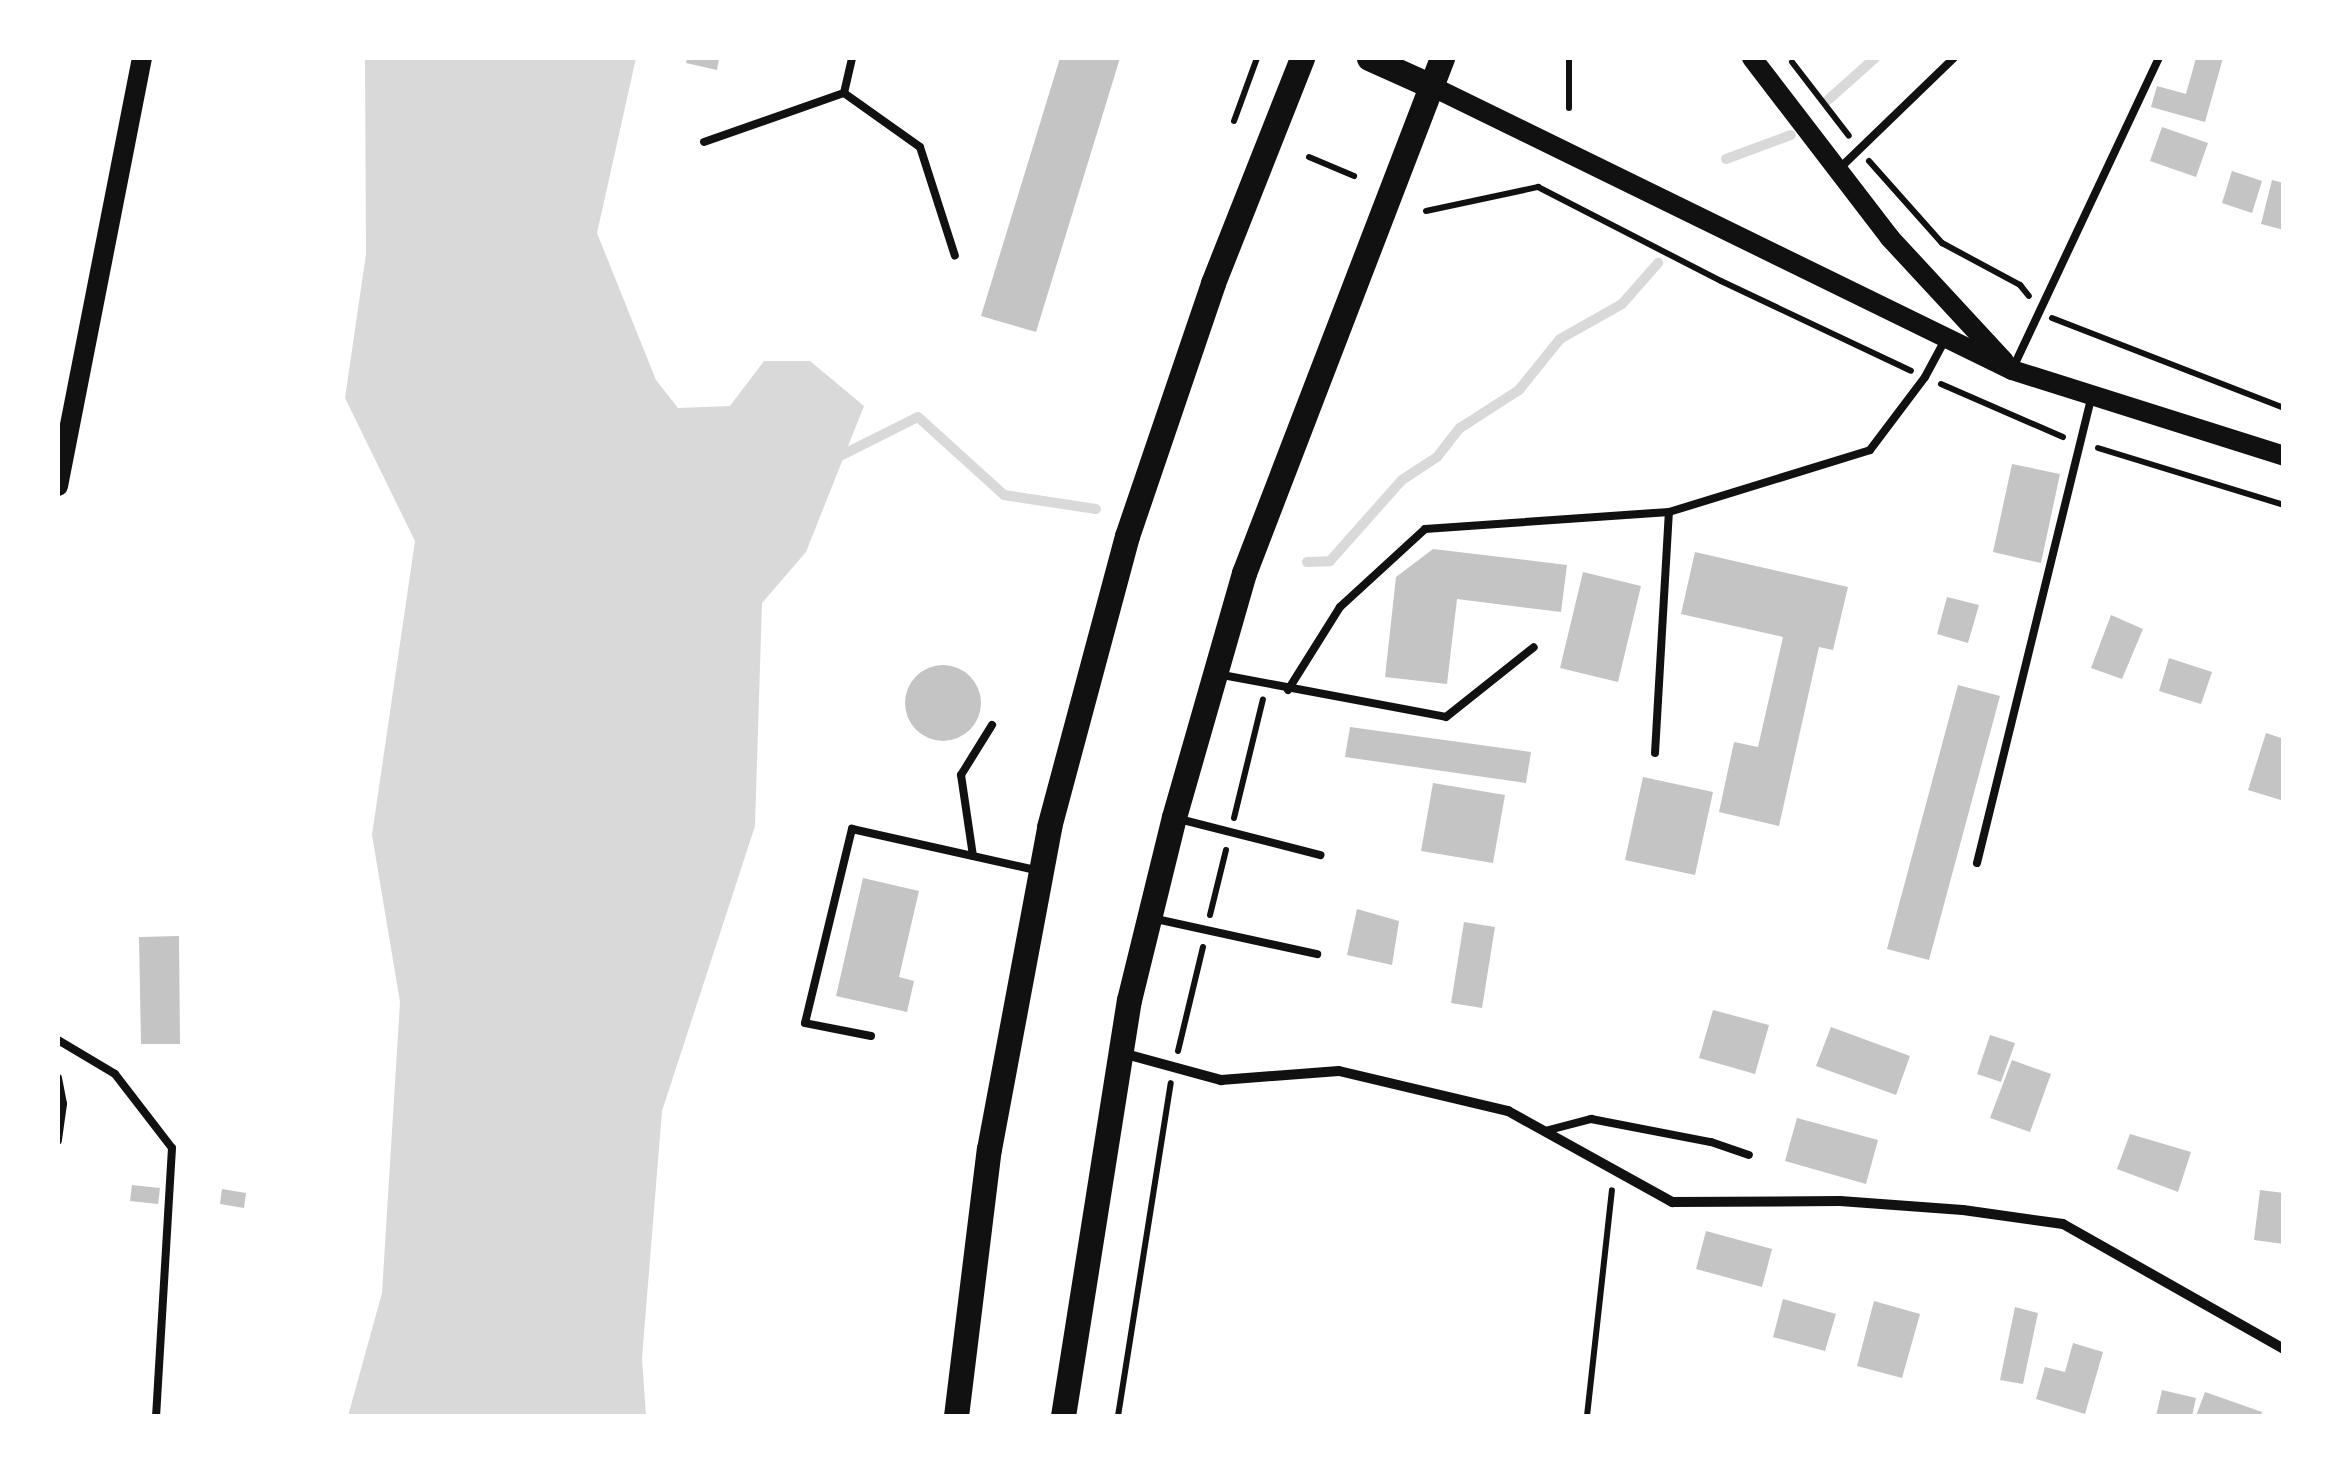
<!DOCTYPE html>
<html>
<head>
<meta charset="utf-8">
<style>
	body { margin:0 }
	#map { position:relative; width:2341px; height:1474px; overflow:hidden; background:#fff; font-family:Rubik,sans-serif }
	div>[style] { position:absolute }
	.water>* { inset:0; background:#d9d9d9 }
	.stream>* { height:10px; margin:-5px; padding:0 5px; transform-origin:5px; border-radius:5px; background:#d9d9d9 }
	.building>* { inset:0; background:#c4c4c4 }
	.round { border-radius:50% }
	.path>* { height:6px; margin:-3px; padding:0 3px; transform-origin:3px; border-radius:3px; background:#111 }
	.service>* { height:8px; margin:-4px; padding:0 4px; transform-origin:4px; border-radius:4px; background:#111 }
	.minor>* { height:10px; margin:-5px; padding:0 5px; transform-origin:5px; border-radius:5px; background:#111 }
	.secondary>* { height:20px; margin:-10px; padding:0 10px; transform-origin:10px; border-radius:10px; background:#111 }
	.primary>* { height:25px; margin:-12.5px; padding:0 12.5px; transform-origin:12.5px; border-radius:12.5px; background:#111 }
	span { translate:-50% -50%; white-space:nowrap; text-align:center; line-height:1.15; -webkit-text-stroke:9px #fff; paint-order:stroke }
	.frame { position:absolute; inset:0; border:60px solid #fff; pointer-events:none }
</style>
</head>
<body>
<div id="map">
	<div class="water">
		<i style="clip-path:polygon(365px 58px,636px 58px,597px 233px,656px 380px,678px 408px,730px 406px,764px 361px,810px 361px,864px 406px,806px 552px,762px 603px,755px 826px,662px 1111px,642px 1358px,646px 1416px,348px 1416px,382px 1293px,400px 1002px,372px 835px,415px 541px,345px 398px,366px 254px)"></i>
	</div>
	<div class="stream">
		<i style="left:1828px;top:100px;width:63px;rotate:-41.8deg"></i>
		<i style="left:1726px;top:159px;width:69px;rotate:-20.3deg"></i>
		<i style="left:838px;top:457px;width:89px;rotate:-26.6deg"></i>
		<i style="left:918px;top:417px;width:116px;rotate:42.2deg"></i>
		<i style="left:1004px;top:495px;width:93px;rotate:8.7deg"></i>
		<i style="left:1307px;top:562px;width:23px;rotate:-2deg"></i>
		<i style="left:1330px;top:561px;width:108px;rotate:-48.4deg"></i>
		<i style="left:1402px;top:480px;width:42px;rotate:-33.3deg"></i>
		<i style="left:1437px;top:457px;width:37px;rotate:-52deg"></i>
		<i style="left:1460px;top:428px;width:70px;rotate:-32.8deg"></i>
		<i style="left:1519px;top:390px;width:65px;rotate:-51.2deg"></i>
		<i style="left:1560px;top:339px;width:71px;rotate:-29.4deg"></i>
		<i style="left:1622px;top:304px;width:55px;rotate:-48.7deg"></i>
	</div>
	<div class="building">
		<i style="clip-path:polygon(687px 58px,719px 58px,717px 70px,686px 63px)"></i>
		<i style="clip-path:polygon(1060px 58px,1120px 58px,1036px 332px,981px 316px)"></i>
		<i style="clip-path:polygon(2196px 58px,2223px 58px,2205px 122px,2151px 107px,2157px 86px,2186px 94px)"></i>
		<i style="clip-path:polygon(2162px 127px,2208px 143px,2196px 177px,2150px 161px)"></i>
		<i style="clip-path:polygon(2232px 171px,2262px 181px,2252px 213px,2222px 203px)"></i>
		<i style="clip-path:polygon(2272px 180px,2284px 183px,2284px 230px,2261px 224px)"></i>
		<i style="clip-path:polygon(2012px 464px,2060px 474px,2041px 563px,1993px 552px)"></i>
		<i style="clip-path:polygon(1433px 549px,1567px 565px,1561px 612px,1457px 599px,1447px 684px,1385px 677px,1396px 577px)"></i>
		<i style="clip-path:polygon(1695px 552px,1848px 587px,1833px 650px,1819px 647px,1779px 826px,1719px 812px,1734px 742px,1758px 747px,1783px 637px,1681px 614px)"></i>
		<i style="clip-path:polygon(1583px 572px,1641px 586px,1618px 682px,1560px 668px)"></i>
		<i style="clip-path:polygon(1947px 597px,1979px 605px,1968px 643px,1937px 634px)"></i>
		<i style="clip-path:polygon(2111px 615px,2143px 629px,2122px 679px,2091px 668px)"></i>
		<i style="clip-path:polygon(2169px 658px,2212px 672px,2201px 704px,2159px 691px)"></i>
		<i class="round" style="left:905px;top:665px;width:76px;height:76px"></i>
		<i style="clip-path:polygon(1958px 685px,2000px 696px,1929px 960px,1887px 949px)"></i>
		<i style="clip-path:polygon(1350px 727px,1531px 752px,1526px 783px,1345px 757px)"></i>
		<i style="clip-path:polygon(2266px 733px,2284px 739px,2284px 801px,2248px 790px)"></i>
		<i style="clip-path:polygon(1643px 777px,1713px 792px,1695px 875px,1625px 860px)"></i>
		<i style="clip-path:polygon(1433px 783px,1505px 795px,1493px 863px,1421px 851px)"></i>
		<i style="clip-path:polygon(863px 878px,919px 891px,899px 977px,914px 981px,907px 1012px,836px 996px)"></i>
		<i style="clip-path:polygon(1357px 909px,1399px 921px,1392px 965px,1347px 955px)"></i>
		<i style="clip-path:polygon(1464px 922px,1495px 927px,1482px 1008px,1451px 1003px)"></i>
		<i style="clip-path:polygon(179px 936px,180px 1044px,141px 1044px,139px 937px)"></i>
		<i style="clip-path:polygon(1713px 1010px,1769px 1025px,1755px 1074px,1699px 1058px)"></i>
		<i style="clip-path:polygon(1831px 1027px,1910px 1056px,1896px 1095px,1816px 1066px)"></i>
		<i style="clip-path:polygon(1990px 1035px,2015px 1043px,2001px 1082px,1977px 1074px)"></i>
		<i style="clip-path:polygon(2012px 1060px,2051px 1074px,2030px 1132px,1990px 1118px)"></i>
		<i style="clip-path:polygon(1797px 1118px,1878px 1140px,1866px 1184px,1785px 1161px)"></i>
		<i style="clip-path:polygon(2130px 1134px,2191px 1152px,2178px 1192px,2117px 1169px)"></i>
		<i style="clip-path:polygon(132px 1185px,160px 1188px,158px 1204px,130px 1201px)"></i>
		<i style="clip-path:polygon(222px 1189px,246px 1193px,244px 1208px,220px 1204px)"></i>
		<i style="clip-path:polygon(2260px 1190px,2284px 1193px,2284px 1244px,2254px 1240px)"></i>
		<i style="clip-path:polygon(1706px 1231px,1772px 1249px,1762px 1287px,1696px 1269px)"></i>
		<i style="clip-path:polygon(1783px 1299px,1836px 1314px,1825px 1351px,1773px 1337px)"></i>
		<i style="clip-path:polygon(1874px 1301px,1920px 1314px,1902px 1378px,1857px 1366px)"></i>
		<i style="clip-path:polygon(2015px 1307px,2038px 1313px,2023px 1384px,2000px 1380px)"></i>
		<i style="clip-path:polygon(2073px 1343px,2103px 1352px,2085px 1414px,2036px 1399px,2045px 1367px,2065px 1372px)"></i>
		<i style="clip-path:polygon(2162px 1390px,2196px 1398px,2192px 1416px,2156px 1416px)"></i>
		<i style="clip-path:polygon(2205px 1392px,2262px 1412px,2261px 1416px,2196px 1416px)"></i>
	</div>
	<div class="path">
		<i style="left:1792px;top:62px;width:93px;rotate:52.4deg"></i>
		<i style="left:1569px;top:108px;width:50px;rotate:-90deg"></i>
		<i style="left:1234px;top:121px;width:67px;rotate:-69.9deg"></i>
		<i style="left:1309px;top:157px;width:49px;rotate:22.9deg"></i>
		<i style="left:1869px;top:161px;width:110px;rotate:48.3deg"></i>
		<i style="left:1942px;top:243px;width:89px;rotate:28.3deg"></i>
		<i style="left:2020px;top:285px;width:14px;rotate:51deg"></i>
		<i style="left:1426px;top:211px;width:115px;rotate:-12.1deg"></i>
		<i style="left:1538px;top:187px;width:206px;rotate:27.2deg"></i>
		<i style="left:1721px;top:281px;width:210px;rotate:25.3deg"></i>
		<i style="left:2052px;top:318px;width:249px;rotate:21.2deg"></i>
		<i style="left:1941px;top:384px;width:133px;rotate:23.5deg"></i>
		<i style="left:2098px;top:448px;width:195px;rotate:17deg"></i>
		<i style="left:1234px;top:818px;width:122px;rotate:-76.3deg"></i>
		<i style="left:1210px;top:915px;width:67px;rotate:-76.2deg"></i>
		<i style="left:1178px;top:1051px;width:107px;rotate:-76.5deg"></i>
		<i style="left:1118px;top:1416px;width:337px;rotate:-81deg"></i>
		<i style="left:1587px;top:1416px;width:227px;rotate:-83.7deg"></i>
	</div>
	<div class="service">
		<i style="left:844px;top:93px;width:36px;rotate:-77deg"></i>
		<i style="left:704px;top:142px;width:148px;rotate:-19.3deg"></i>
		<i style="left:844px;top:93px;width:93px;rotate:35.4deg"></i>
		<i style="left:920px;top:147px;width:114px;rotate:72.2deg"></i>
		<i style="left:1841px;top:167px;width:157px;rotate:-44deg"></i>
		<i style="left:2012px;top:370px;width:345px;rotate:-64.8deg"></i>
		<i style="left:1217px;top:674px;width:233px;rotate:10.6deg"></i>
		<i style="left:1446px;top:717px;width:112px;rotate:-38.5deg"></i>
		<i style="left:1288px;top:690px;width:98px;rotate:-57.9deg"></i>
		<i style="left:1340px;top:607px;width:115px;rotate:-42.5deg"></i>
		<i style="left:1425px;top:529px;width:245px;rotate:-4deg"></i>
		<i style="left:1669px;top:512px;width:210px;rotate:-17.1deg"></i>
		<i style="left:1870px;top:450px;width:91px;rotate:-53deg"></i>
		<i style="left:1925px;top:377px;width:44px;rotate:-61.7deg"></i>
		<i style="left:1655px;top:753px;width:241px;rotate:-86.7deg"></i>
		<i style="left:1179px;top:819px;width:146px;rotate:14.3deg"></i>
		<i style="left:973px;top:856px;width:82px;rotate:-98.4deg"></i>
		<i style="left:961px;top:775px;width:59px;rotate:-58.2deg"></i>
		<i style="left:1977px;top:863px;width:481px;rotate:-76.2deg"></i>
		<i style="left:1156px;top:919px;width:165px;rotate:12.3deg"></i>
		<i style="left:871px;top:1036px;width:67px;rotate:-168.9deg"></i>
		<i style="left:805px;top:1023px;width:200px;rotate:-76.4deg"></i>
		<i style="left:852px;top:829px;width:189px;rotate:12.6deg"></i>
		<i style="left:58px;top:1040px;width:66px;rotate:30.8deg"></i>
		<i style="left:115px;top:1074px;width:93px;rotate:52.4deg"></i>
		<i style="left:172px;top:1148px;width:268px;rotate:93.4deg"></i>
		<i style="left:58px;top:1078px;width:26px;rotate:79deg"></i>
		<i style="left:63px;top:1104px;width:37px;rotate:98deg"></i>
		<i style="left:1545px;top:1131px;width:48px;rotate:-14.6deg"></i>
		<i style="left:1591px;top:1119px;width:122px;rotate:10.9deg"></i>
		<i style="left:1711px;top:1142px;width:40px;rotate:18.9deg"></i>
	</div>
	<div class="minor">
		<i style="left:1122px;top:1053px;width:103px;rotate:15.3deg"></i>
		<i style="left:1221px;top:1080px;width:118px;rotate:-4.4deg"></i>
		<i style="left:1339px;top:1071px;width:174px;rotate:13.3deg"></i>
		<i style="left:1508px;top:1111px;width:188px;rotate:29deg"></i>
		<i style="left:1672px;top:1202px;width:168px;rotate:-0.3deg"></i>
		<i style="left:1840px;top:1201px;width:123px;rotate:4.2deg"></i>
		<i style="left:1963px;top:1210px;width:101px;rotate:8deg"></i>
		<i style="left:2063px;top:1224px;width:254px;rotate:29.5deg"></i>
	</div>
	<div class="secondary">
		<i style="left:1752px;top:58px;width:227px;rotate:52.5deg"></i>
		<i style="left:1890px;top:238px;width:168px;rotate:47.2deg"></i>
		<i style="left:1429px;top:85px;width:649px;rotate:26.05deg"></i>
		<i style="left:2012px;top:370px;width:285px;rotate:17.5deg"></i>
		<i style="left:58px;top:486px;width:436px;rotate:-78.9deg"></i>
	</div>
	<div class="primary">
		<i style="left:1369px;top:58px;width:66px;rotate:24.2deg"></i>
		<i style="left:956px;top:1416px;width:269px;rotate:-83deg"></i>
		<i style="left:989px;top:1149px;width:328px;rotate:-79.4deg"></i>
		<i style="left:1049px;top:827px;width:301px;rotate:-75deg"></i>
		<i style="left:1127px;top:536px;width:267px;rotate:-71.2deg"></i>
		<i style="left:1213px;top:283px;width:242px;rotate:-68.4deg"></i>
		<i style="left:1063px;top:1416px;width:421px;rotate:-81deg"></i>
		<i style="left:1129px;top:1000px;width:188px;rotate:-76.2deg"></i>
		<i style="left:1174px;top:817px;width:254px;rotate:-74deg"></i>
		<i style="left:1244px;top:573px;width:552px;rotate:-68.97deg"></i>
	</div>
	<div class="frame"></div>
</div>
</body>
</html>
